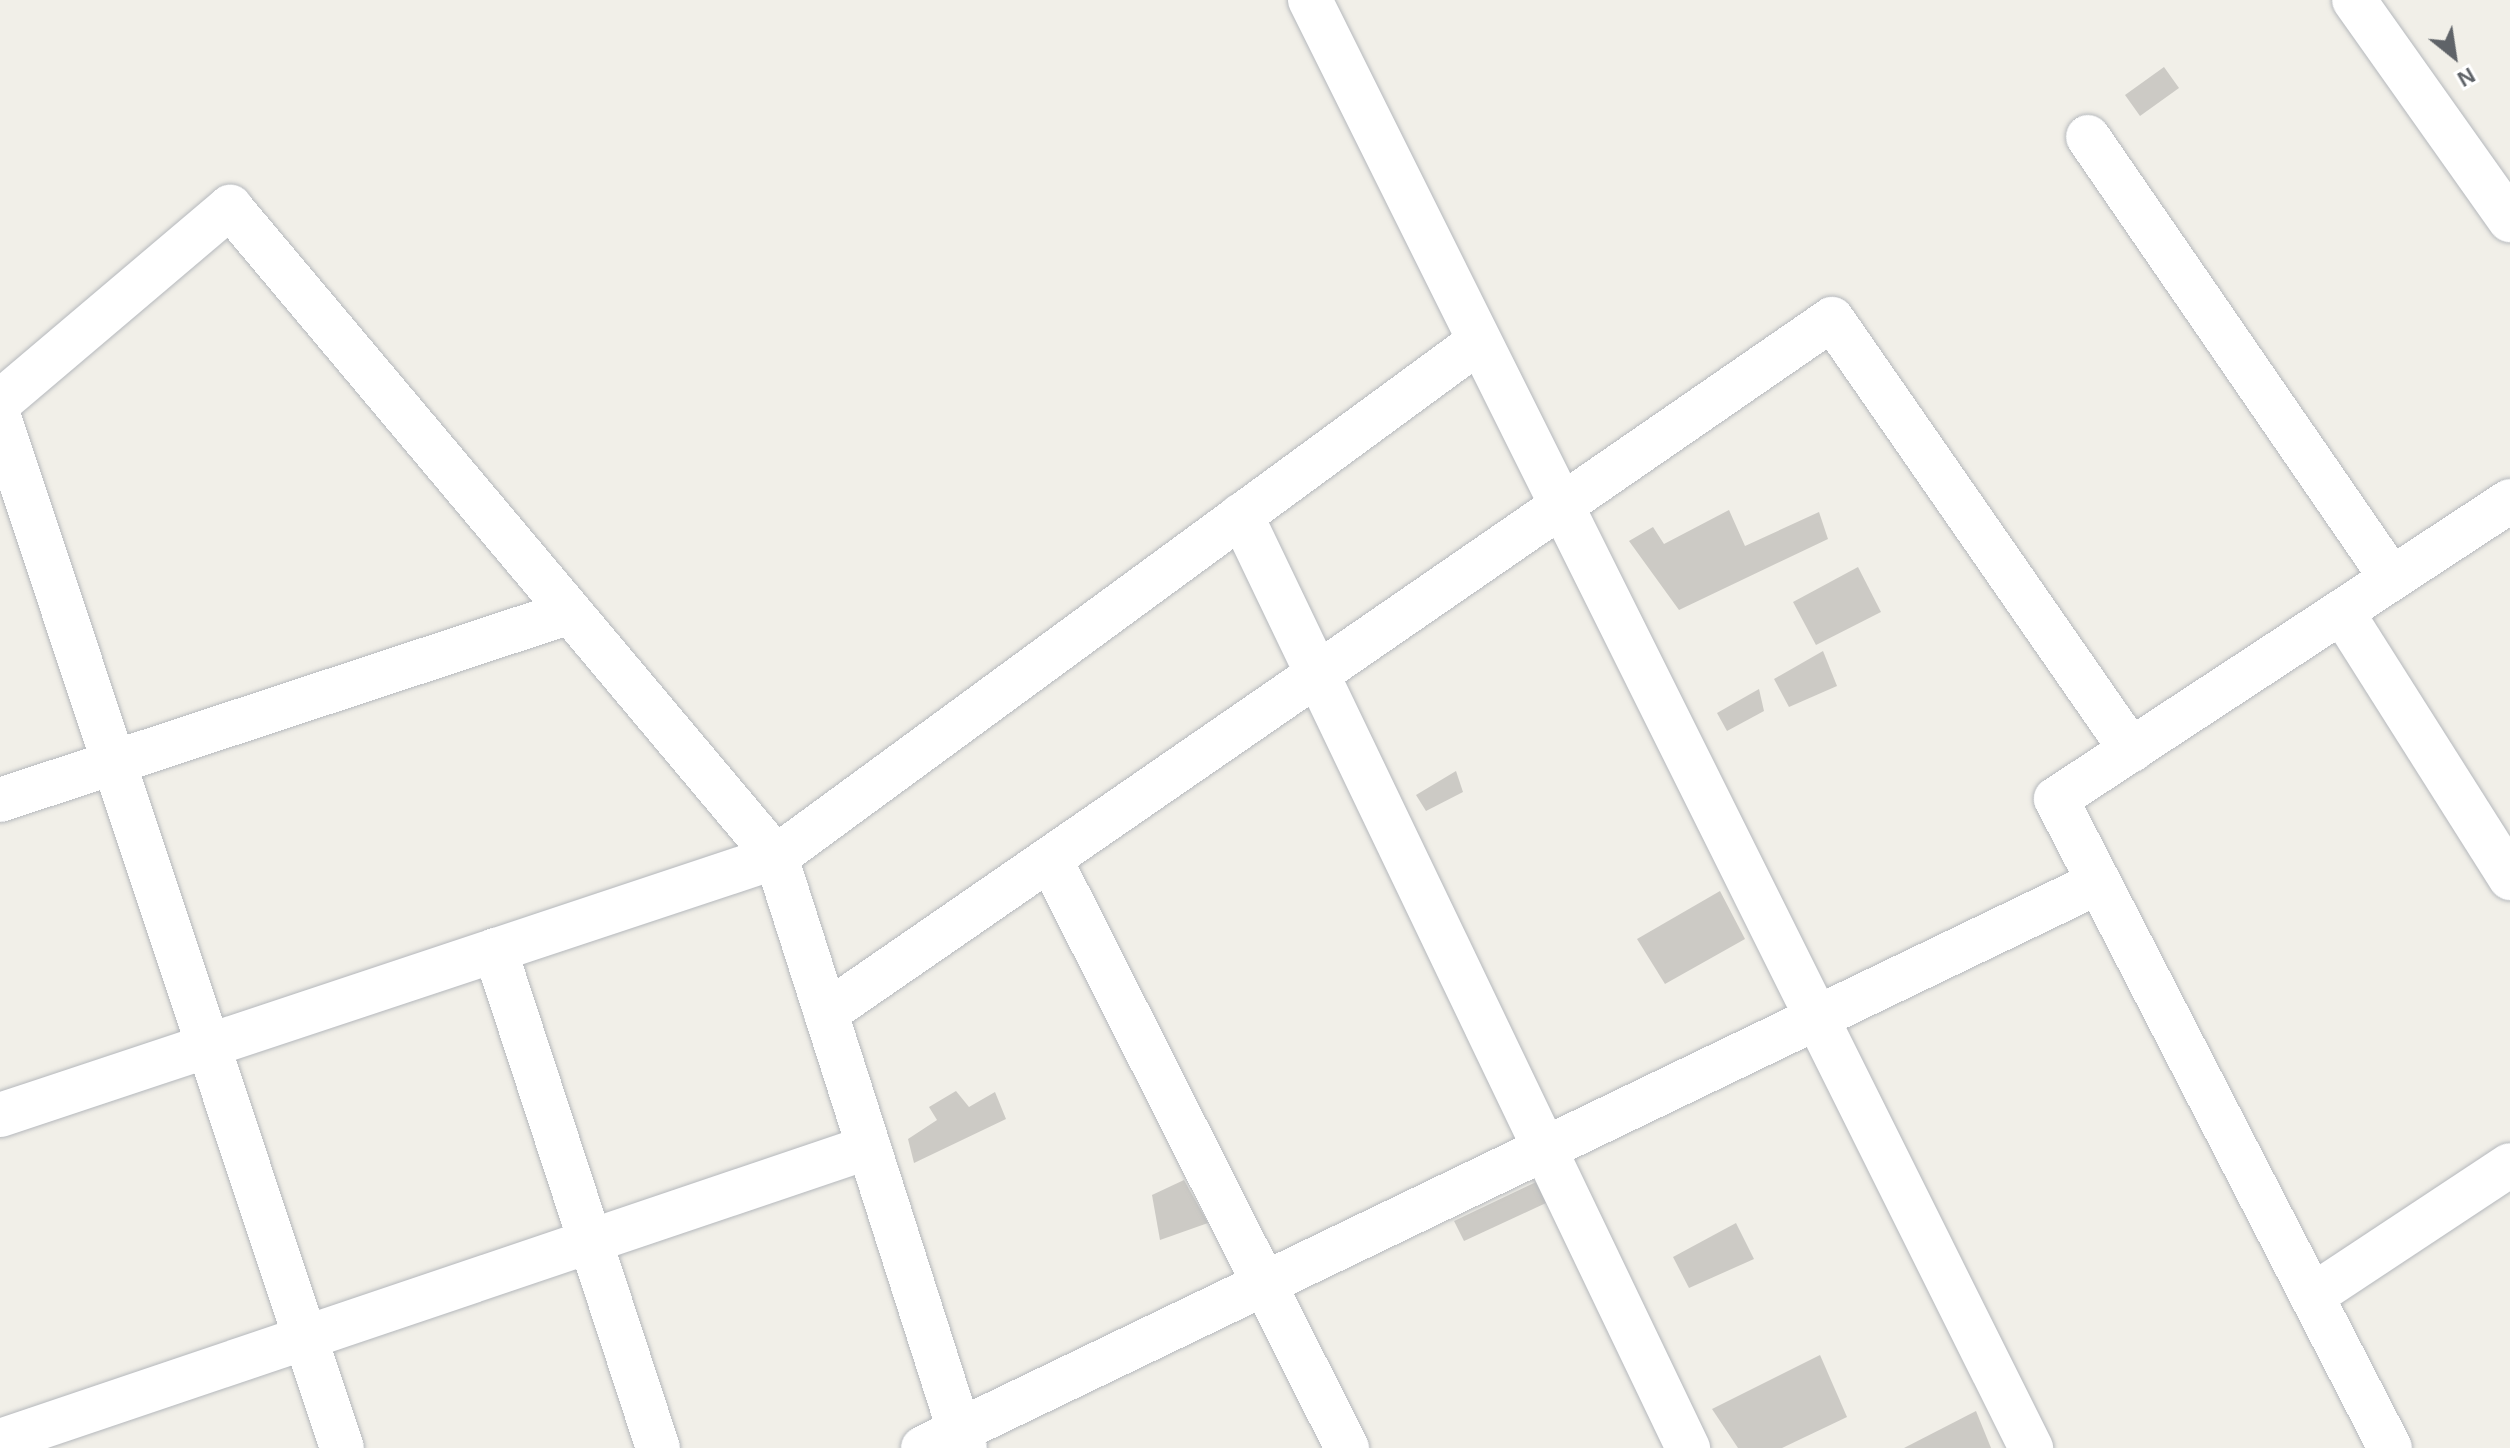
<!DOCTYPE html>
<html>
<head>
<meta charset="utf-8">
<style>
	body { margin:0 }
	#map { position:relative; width:2510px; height:1448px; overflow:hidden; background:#f1efe8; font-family:Arial,sans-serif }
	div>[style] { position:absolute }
	.building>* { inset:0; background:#cccac5 }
	.roads { filter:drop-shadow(0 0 2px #b5b8bc) drop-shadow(0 0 2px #b5b8bc) }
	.street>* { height:44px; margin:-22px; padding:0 22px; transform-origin:22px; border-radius:22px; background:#fff }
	span { translate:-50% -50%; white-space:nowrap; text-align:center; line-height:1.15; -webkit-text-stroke:6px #fff; paint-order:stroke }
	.north { position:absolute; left:2414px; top:16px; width:80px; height:80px; -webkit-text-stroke:6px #fff; paint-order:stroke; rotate:150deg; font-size:22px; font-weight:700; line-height:32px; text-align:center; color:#5f6368 }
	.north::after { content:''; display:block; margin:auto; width:28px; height:36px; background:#5f6368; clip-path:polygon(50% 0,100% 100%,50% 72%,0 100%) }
</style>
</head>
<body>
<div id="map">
	<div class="building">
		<i style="clip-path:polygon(2164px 67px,2179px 88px,2140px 116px,2125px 95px)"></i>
		<i style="clip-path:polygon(1729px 510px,1745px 546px,1819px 512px,1828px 539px,1679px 610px,1629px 541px,1653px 527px,1664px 544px)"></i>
		<i style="clip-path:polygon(1858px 567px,1881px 612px,1816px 645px,1793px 602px)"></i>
		<i style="clip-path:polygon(1823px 651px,1837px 686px,1789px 707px,1774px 679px)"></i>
		<i style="clip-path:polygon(1759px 689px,1764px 711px,1727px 731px,1717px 713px)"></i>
		<i style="clip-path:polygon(1456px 771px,1463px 792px,1426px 811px,1416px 795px)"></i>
		<i style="clip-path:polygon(1720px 891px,1745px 939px,1665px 984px,1637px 939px)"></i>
		<i style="clip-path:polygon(956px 1091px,969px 1107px,995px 1092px,1006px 1119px,914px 1163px,908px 1139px,937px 1120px,929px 1107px)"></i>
		<i style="clip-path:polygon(1184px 1180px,1208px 1223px,1160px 1240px,1152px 1195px)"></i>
		<i style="clip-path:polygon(1536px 1182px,1546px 1203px,1464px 1241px,1454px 1221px)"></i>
		<i style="clip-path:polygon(1736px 1223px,1754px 1259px,1689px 1288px,1673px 1257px)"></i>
		<i style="clip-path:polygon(1820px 1355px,1847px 1417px,1782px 1448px,1738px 1448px,1712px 1409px)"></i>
		<i style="clip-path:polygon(1976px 1411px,1991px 1448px,1904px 1448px)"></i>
	</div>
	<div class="roads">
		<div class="street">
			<i style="left:1310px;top:0;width:1618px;rotate:63.53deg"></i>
			<i style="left:2354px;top:0;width:270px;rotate:54.7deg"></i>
			<i style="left:2088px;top:137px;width:536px;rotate:55.48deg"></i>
			<i style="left:0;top:402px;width:302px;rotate:-40.3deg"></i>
			<i style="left:230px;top:207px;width:849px;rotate:49.97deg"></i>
			<i style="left:776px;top:857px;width:620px;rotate:72.27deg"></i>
			<i style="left:0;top:420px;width:1083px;rotate:71.6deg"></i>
			<i style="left:1241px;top:515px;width:1035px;rotate:64.4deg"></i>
			<i style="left:2342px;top:612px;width:315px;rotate:57.7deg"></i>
			<i style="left:0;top:800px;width:600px;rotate:-18.25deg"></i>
			<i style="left:1050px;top:859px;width:660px;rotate:63.24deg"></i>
			<i style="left:495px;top:950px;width:524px;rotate:71.88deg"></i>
			<i style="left:826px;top:1013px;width:1222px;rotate:-34.6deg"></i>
			<i style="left:1832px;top:319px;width:525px;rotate:55.25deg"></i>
			<i style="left:0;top:1115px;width:818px;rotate:-18.39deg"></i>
			<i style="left:776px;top:857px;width:871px;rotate:-36.26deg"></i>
			<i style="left:2312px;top:1296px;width:237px;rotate:-33.5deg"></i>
			<i style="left:0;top:1441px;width:917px;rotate:-18.69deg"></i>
			<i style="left:923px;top:1448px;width:1305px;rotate:-25.7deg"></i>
			<i style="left:2390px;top:1448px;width:730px;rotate:-117.23deg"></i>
			<i style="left:2056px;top:799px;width:543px;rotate:-33.28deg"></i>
		</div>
	</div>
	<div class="north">N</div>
</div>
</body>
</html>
